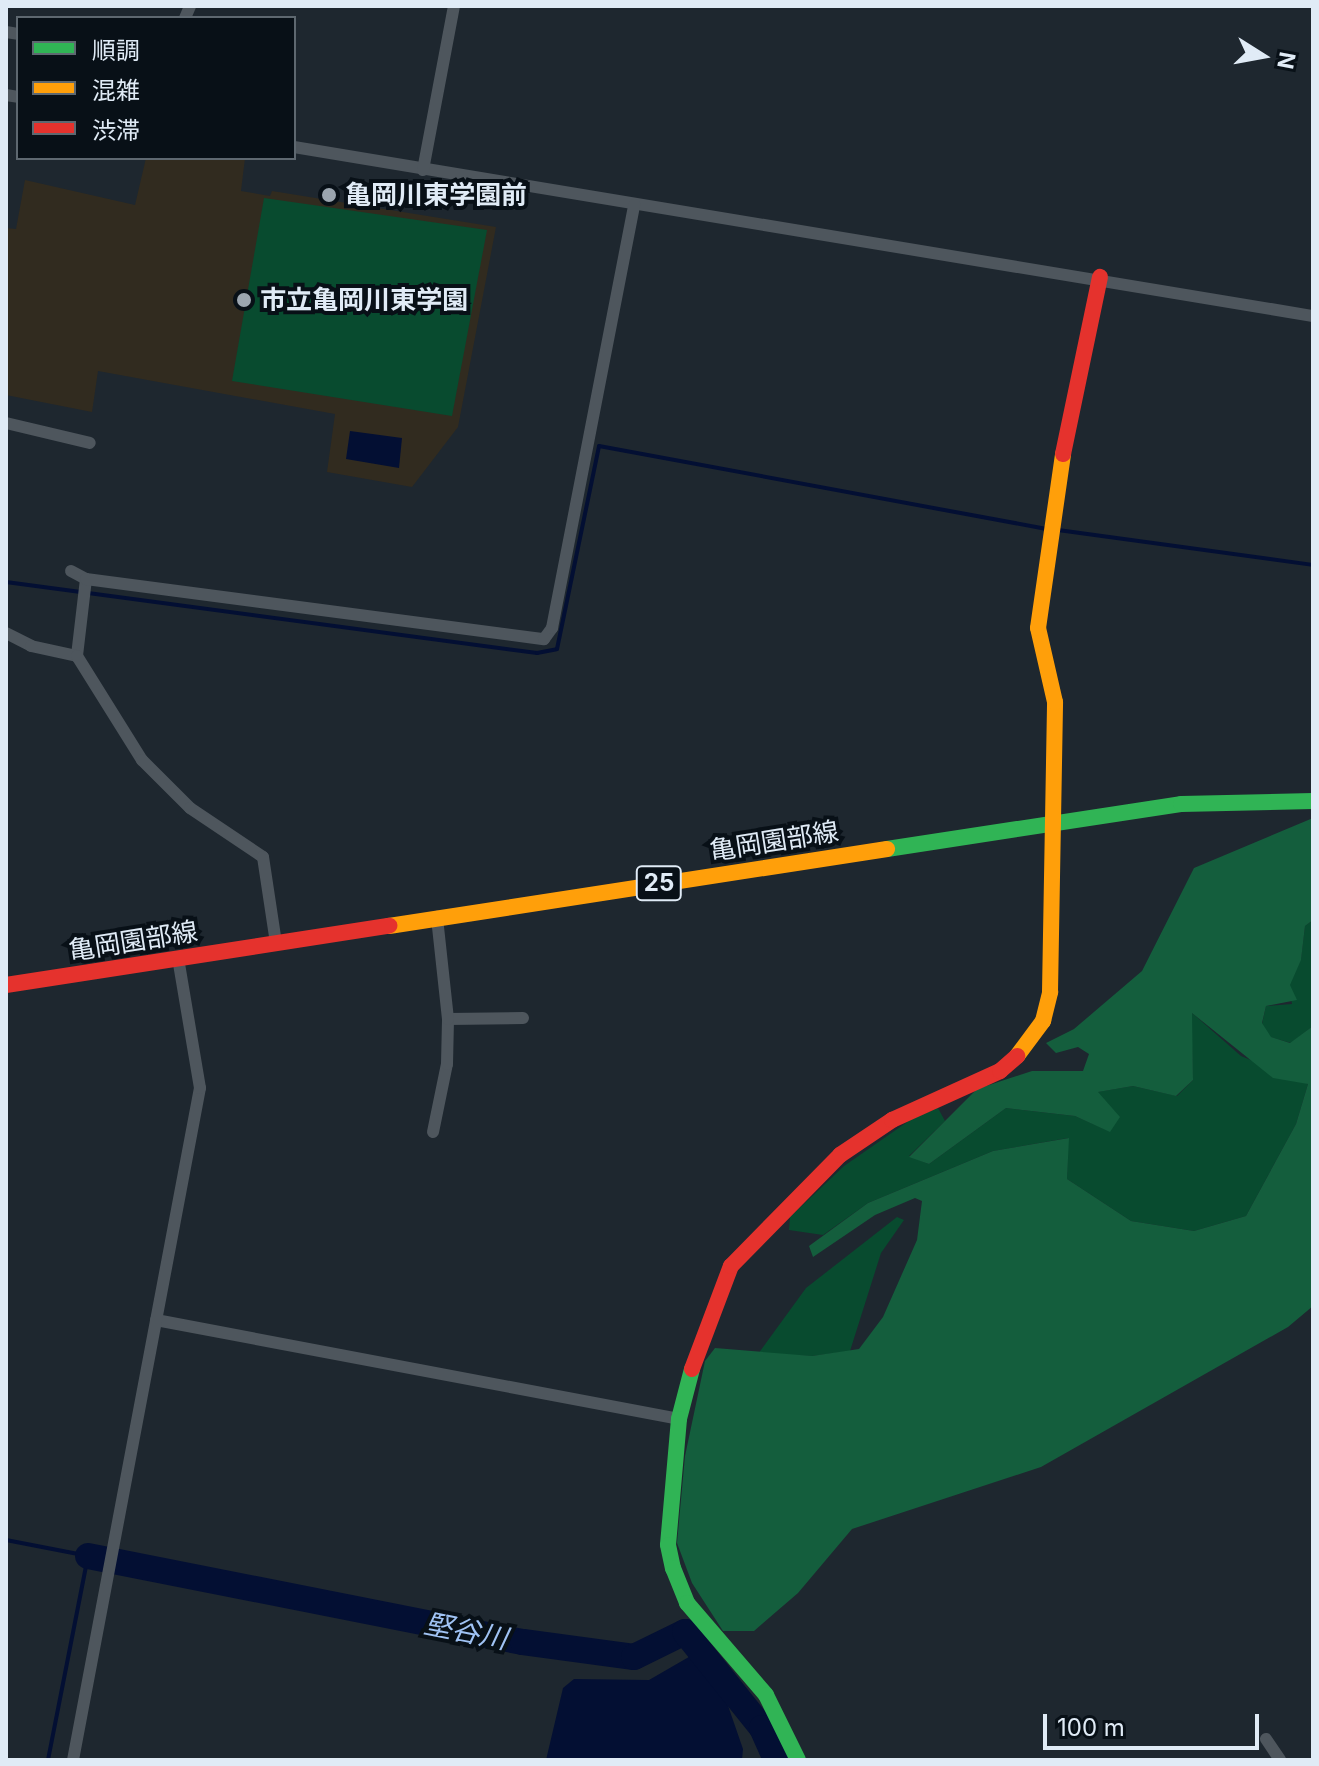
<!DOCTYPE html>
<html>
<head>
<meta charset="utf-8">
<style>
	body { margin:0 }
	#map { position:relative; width:1319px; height:1766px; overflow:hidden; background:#1e272f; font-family:Inter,"Noto Sans JP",sans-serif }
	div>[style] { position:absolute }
	.education>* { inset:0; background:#312b1f }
	.green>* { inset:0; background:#084b2f }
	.forest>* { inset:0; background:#145e3d }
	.water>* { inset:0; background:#030f33 }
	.stream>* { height:4px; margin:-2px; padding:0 2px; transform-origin:2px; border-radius:2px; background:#030f33 }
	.river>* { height:26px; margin:-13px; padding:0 13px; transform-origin:13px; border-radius:13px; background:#030f33 }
	.street>* { height:12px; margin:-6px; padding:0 6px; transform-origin:6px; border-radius:6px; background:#4e565d }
	.fast>* { height:16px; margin:-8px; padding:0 8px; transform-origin:8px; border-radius:8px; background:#30b455 }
	.slow>* { height:16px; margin:-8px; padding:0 8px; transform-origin:8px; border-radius:8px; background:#ff9f0a }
	.jam>* { height:16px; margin:-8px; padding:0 8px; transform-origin:8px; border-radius:8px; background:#e5322d }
	.dots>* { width:22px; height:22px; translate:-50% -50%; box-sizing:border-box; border:4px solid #081017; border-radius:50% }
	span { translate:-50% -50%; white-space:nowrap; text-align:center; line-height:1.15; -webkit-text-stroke:8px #081017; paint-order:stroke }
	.shield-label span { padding:2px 6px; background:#081017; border:2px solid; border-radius:6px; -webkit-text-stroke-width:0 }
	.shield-label { font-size:24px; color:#e0ebf6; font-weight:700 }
	.poi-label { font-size:26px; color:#e0ebf6; font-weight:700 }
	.left { translate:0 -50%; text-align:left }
	.street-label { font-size:26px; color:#e0ebf6 }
	.water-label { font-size:28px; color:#a0c3f4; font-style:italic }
	.frame { position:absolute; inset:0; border:8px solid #e0ebf6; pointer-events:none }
	.legend { position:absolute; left:16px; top:16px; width:280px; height:144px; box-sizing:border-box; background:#081017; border:2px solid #5e6870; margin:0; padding:10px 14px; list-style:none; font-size:24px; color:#e0ebf6 }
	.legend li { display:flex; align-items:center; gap:16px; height:40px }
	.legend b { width:40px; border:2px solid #5e6870 }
	.north { position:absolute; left:1223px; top:16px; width:80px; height:80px; -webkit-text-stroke:6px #081017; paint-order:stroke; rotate:101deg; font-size:22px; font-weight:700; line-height:32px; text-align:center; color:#e0ebf6 }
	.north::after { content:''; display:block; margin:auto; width:28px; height:36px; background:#e0ebf6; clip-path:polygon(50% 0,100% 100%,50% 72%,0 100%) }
	.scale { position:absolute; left:1043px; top:1714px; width:216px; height:36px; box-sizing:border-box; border:4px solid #e0ebf6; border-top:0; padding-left:10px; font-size:24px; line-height:28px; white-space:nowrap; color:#e0ebf6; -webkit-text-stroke:6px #081017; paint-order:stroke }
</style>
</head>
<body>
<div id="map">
	<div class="education">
		<i style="clip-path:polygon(146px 158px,245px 158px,241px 191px,270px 196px,272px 191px,496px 227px,458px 427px,412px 487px,327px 472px,335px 414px,98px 371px,92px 412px,6px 395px,6px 228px,16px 229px,25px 180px,135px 205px)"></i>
	</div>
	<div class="green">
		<i style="clip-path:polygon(264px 198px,487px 230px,452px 416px,232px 381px)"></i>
		<i style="clip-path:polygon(1313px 920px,1313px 1026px,1291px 1043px,1270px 1037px,1262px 1024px,1266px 1006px,1292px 1004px,1289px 986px,1301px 959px,1305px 926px)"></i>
		<i style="clip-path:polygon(1191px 1012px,1241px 1056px,1308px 1084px,1296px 1124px,1246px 1216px,1194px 1231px,1131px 1221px,1067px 1179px,1068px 1138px,993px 1151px,868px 1203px,823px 1235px,789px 1230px,790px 1217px,844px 1166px,913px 1118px,938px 1108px,945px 1121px,909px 1156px,929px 1164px,1006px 1108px,1075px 1116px,1109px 1131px,1097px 1092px,1133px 1086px,1177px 1096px,1193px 1080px)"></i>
		<i style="clip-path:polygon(897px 1217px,904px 1220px,881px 1253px,850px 1351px,812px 1356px,758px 1354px,806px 1288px)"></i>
	</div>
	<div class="forest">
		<i style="clip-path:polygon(1313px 818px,1313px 920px,1305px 926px,1301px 960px,1290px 985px,1297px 1000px,1266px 1006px,1262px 1023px,1271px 1037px,1290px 1043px,1313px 1026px,1313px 1306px,1288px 1327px,1041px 1467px,852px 1529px,798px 1593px,754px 1631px,723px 1631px,692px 1583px,677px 1543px,685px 1456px,705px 1361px,715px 1348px,812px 1356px,859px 1349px,883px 1317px,917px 1240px,922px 1201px,915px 1198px,875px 1215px,813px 1257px,809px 1246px,868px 1203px,993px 1151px,1069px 1138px,1067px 1179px,1131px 1221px,1194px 1231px,1246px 1216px,1296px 1124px,1308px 1084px,1273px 1078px,1192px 1013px,1193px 1080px,1176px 1096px,1133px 1086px,1098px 1092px,1120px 1117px,1110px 1132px,1075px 1116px,1006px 1108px,929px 1164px,909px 1157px,977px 1089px,1032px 1071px,1083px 1071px,1089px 1054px,1078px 1047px,1056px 1053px,1046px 1043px,1074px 1029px,1142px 971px,1194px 868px)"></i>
	</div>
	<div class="water">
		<i style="clip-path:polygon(350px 431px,402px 438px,399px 468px,346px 459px)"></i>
		<i style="clip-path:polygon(694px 1654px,725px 1697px,743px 1749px,742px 1760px,546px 1760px,563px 1688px,574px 1679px,649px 1680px)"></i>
	</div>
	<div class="stream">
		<i style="left:1058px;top:530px;width:257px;rotate:7.8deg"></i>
		<i style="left:6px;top:582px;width:536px;rotate:7.62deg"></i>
		<i style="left:537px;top:653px;width:20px;rotate:-11deg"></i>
		<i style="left:557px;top:649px;width:207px;rotate:-78.3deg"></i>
		<i style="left:599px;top:446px;width:458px;rotate:10.5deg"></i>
		<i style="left:6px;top:1540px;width:84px;rotate:11deg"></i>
		<i style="left:88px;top:1556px;width:208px;rotate:101.1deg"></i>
	</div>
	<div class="river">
		<i style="left:88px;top:1556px;width:443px;rotate:11.2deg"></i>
		<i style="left:523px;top:1642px;width:112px;rotate:7.7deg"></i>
		<i style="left:634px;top:1657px;width:57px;rotate:-26.1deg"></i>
		<i style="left:685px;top:1632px;width:123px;rotate:51.3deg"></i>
		<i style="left:762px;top:1728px;width:35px;rotate:66deg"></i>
	</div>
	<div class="street">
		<i style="left:185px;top:18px;width:13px;rotate:-67deg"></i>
		<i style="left:6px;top:32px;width:12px;rotate:9deg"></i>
		<i style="left:6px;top:95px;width:12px;rotate:9deg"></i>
		<i style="left:294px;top:147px;width:1033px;rotate:9.42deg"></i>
		<i style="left:423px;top:170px;width:167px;rotate:-79.3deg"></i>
		<i style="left:6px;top:423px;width:86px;rotate:13.4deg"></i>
		<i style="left:71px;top:571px;width:17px;rotate:28deg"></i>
		<i style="left:86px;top:579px;width:78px;rotate:96.7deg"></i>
		<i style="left:86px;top:579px;width:462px;rotate:7.5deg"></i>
		<i style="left:544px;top:639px;width:14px;rotate:-54deg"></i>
		<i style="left:552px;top:628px;width:431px;rotate:-79deg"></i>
		<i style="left:6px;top:633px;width:28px;rotate:27deg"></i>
		<i style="left:31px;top:646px;width:47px;rotate:12.3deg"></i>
		<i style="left:77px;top:656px;width:123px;rotate:58deg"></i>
		<i style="left:142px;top:760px;width:68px;rotate:45deg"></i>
		<i style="left:190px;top:808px;width:88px;rotate:33.9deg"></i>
		<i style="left:263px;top:857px;width:87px;rotate:81.4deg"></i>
		<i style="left:448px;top:1019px;width:75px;rotate:-0.8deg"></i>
		<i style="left:433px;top:1132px;width:69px;rotate:-78.4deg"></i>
		<i style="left:447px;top:1064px;width:45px;rotate:-88.7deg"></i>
		<i style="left:448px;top:1019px;width:103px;rotate:-96.2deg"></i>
		<i style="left:156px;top:1320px;width:532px;rotate:10.72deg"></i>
		<i style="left:1266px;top:1739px;width:25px;rotate:56deg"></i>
		<i style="left:73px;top:1760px;width:684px;rotate:-79.3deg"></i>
		<i style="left:200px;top:1088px;width:132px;rotate:-99.6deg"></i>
	</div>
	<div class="fast">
		<i style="left:887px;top:849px;width:297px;rotate:-8.7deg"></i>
		<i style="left:1181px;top:804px;width:132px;rotate:-1.3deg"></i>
		<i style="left:692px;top:1369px;width:52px;rotate:104.6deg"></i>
		<i style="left:679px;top:1419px;width:126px;rotate:95deg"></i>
		<i style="left:668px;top:1545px;width:24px;rotate:78deg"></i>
		<i style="left:673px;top:1568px;width:38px;rotate:68deg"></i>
		<i style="left:687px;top:1603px;width:121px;rotate:49.3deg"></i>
		<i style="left:766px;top:1695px;width:72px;rotate:63.8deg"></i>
	</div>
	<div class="slow">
		<i style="left:389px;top:926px;width:504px;rotate:-8.79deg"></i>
		<i style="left:1017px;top:1056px;width:44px;rotate:-53.4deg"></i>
		<i style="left:1043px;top:1021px;width:30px;rotate:-76deg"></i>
		<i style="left:1050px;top:992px;width:290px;rotate:-89deg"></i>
		<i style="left:1055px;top:702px;width:76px;rotate:-102.9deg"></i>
		<i style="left:1038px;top:628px;width:176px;rotate:-81.8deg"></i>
	</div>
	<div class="jam">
		<i style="left:1063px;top:454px;width:181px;rotate:-78.2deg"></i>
		<i style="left:6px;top:985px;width:388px;rotate:-8.8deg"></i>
		<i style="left:692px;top:1369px;width:110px;rotate:-69.3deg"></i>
		<i style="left:731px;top:1266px;width:156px;rotate:-45.5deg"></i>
		<i style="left:840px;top:1155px;width:63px;rotate:-33.9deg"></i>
		<i style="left:892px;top:1120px;width:119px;rotate:-24.4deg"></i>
		<i style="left:1000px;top:1071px;width:23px;rotate:-41deg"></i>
	</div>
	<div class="dots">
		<i style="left:329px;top:195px;background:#9ca6b0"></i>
		<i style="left:244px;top:300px;background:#9ca6b0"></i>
	</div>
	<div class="shield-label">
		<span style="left:659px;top:883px">25</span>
	</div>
	<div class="poi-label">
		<span class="left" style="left:345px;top:195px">亀岡川東学園前</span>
		<span class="left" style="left:260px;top:300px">市立亀岡川東学園</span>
	</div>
	<div class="street-label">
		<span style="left:774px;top:841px;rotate:-9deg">亀岡園部線</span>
		<span style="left:133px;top:941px;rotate:-9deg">亀岡園部線</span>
	</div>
	<div class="water-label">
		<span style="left:466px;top:1631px;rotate:11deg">堅谷川</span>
	</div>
	<div class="frame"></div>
	<ul class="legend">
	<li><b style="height:10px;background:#30b455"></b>順調</li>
	<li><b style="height:10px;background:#ff9f0a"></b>混雑</li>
	<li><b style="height:10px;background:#e5322d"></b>渋滞</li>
	</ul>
	<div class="north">N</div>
	<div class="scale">100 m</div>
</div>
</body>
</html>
